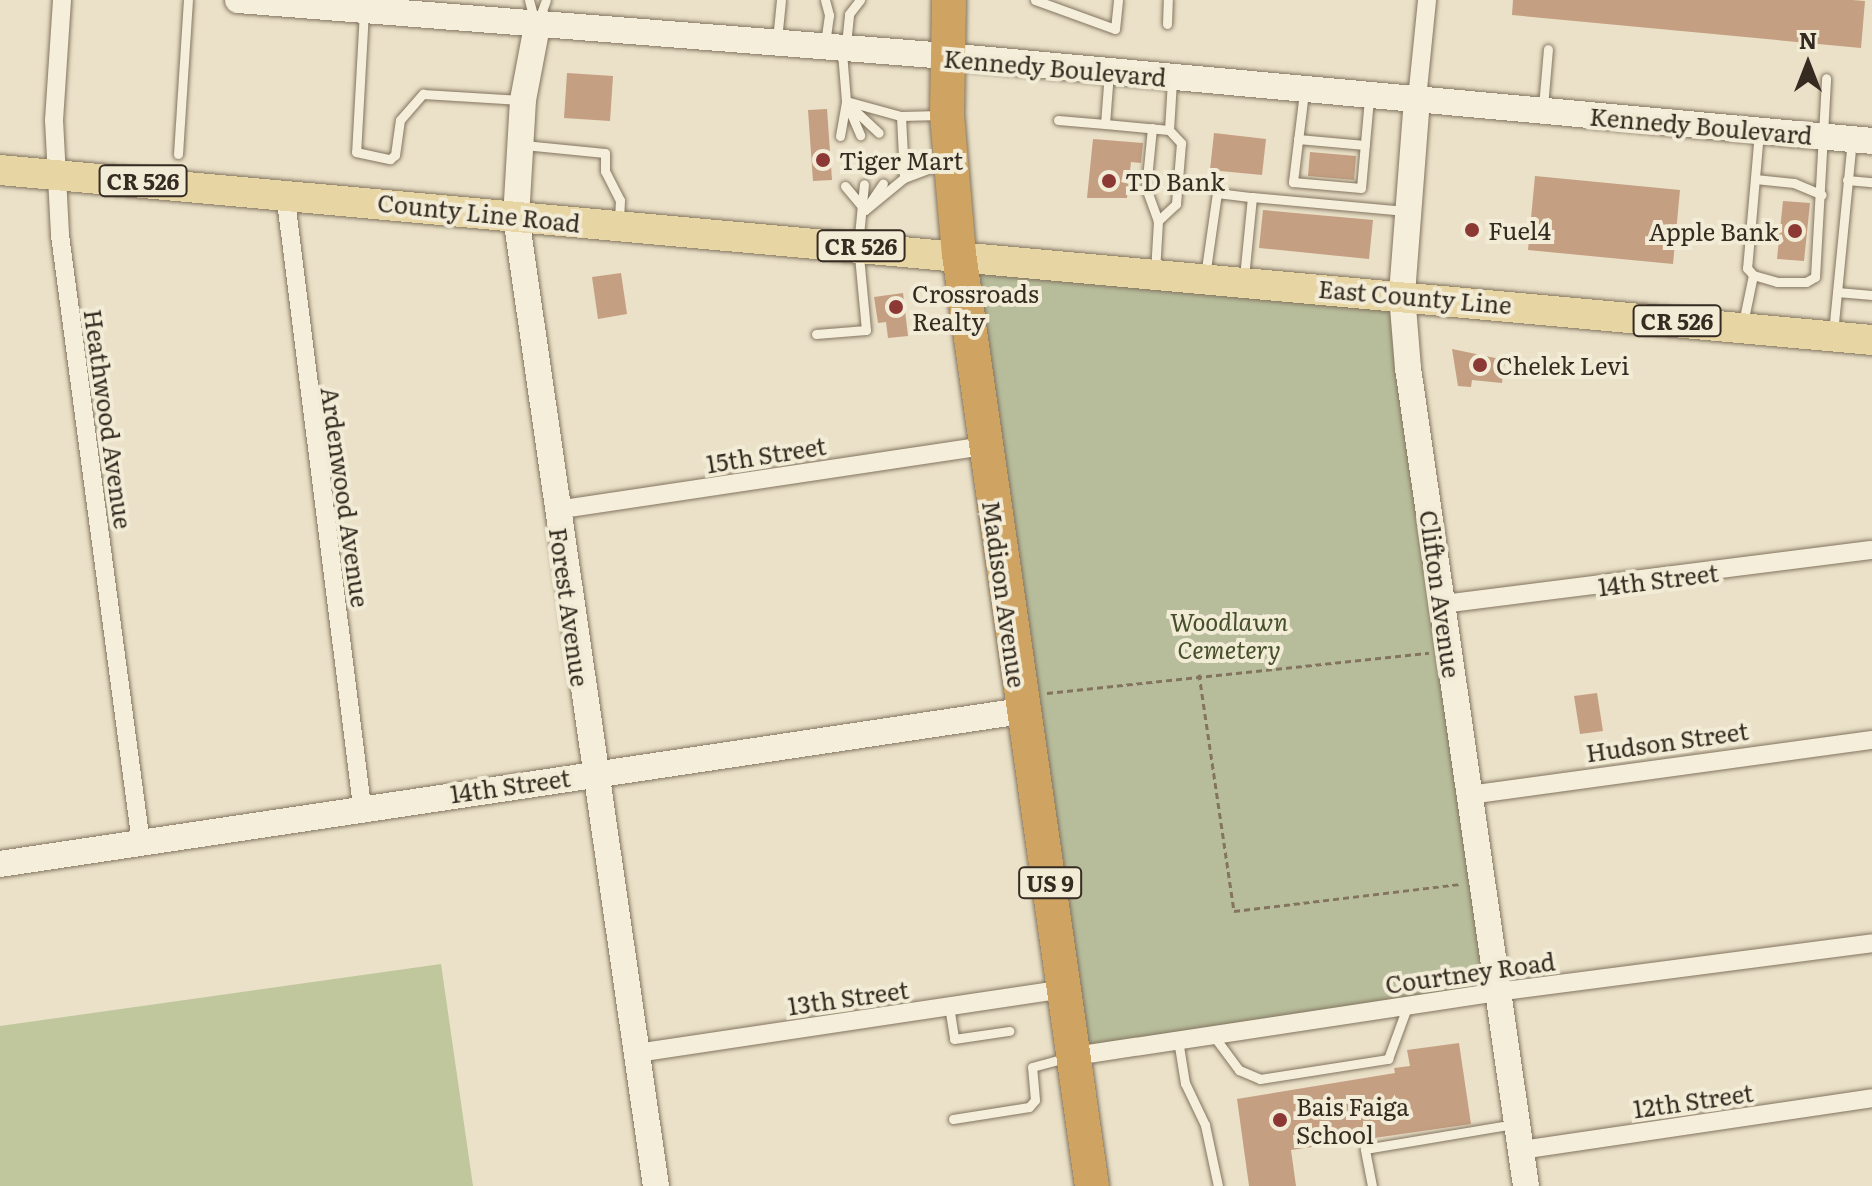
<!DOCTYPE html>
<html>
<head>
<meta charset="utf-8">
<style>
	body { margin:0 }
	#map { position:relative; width:1872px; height:1186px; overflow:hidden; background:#eae1c8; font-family:Literata,serif }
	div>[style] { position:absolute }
	.green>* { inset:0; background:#c0c79d }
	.cemetery>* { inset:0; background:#b7bd9b }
	.building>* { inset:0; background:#c49f82 }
	.path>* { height:3px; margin-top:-1.5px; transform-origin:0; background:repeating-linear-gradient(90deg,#83745f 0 6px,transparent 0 10px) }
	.roads { filter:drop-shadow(0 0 2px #83745f) drop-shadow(0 0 2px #83745f) }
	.lane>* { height:9px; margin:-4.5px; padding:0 4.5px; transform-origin:4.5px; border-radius:4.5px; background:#f5eeda }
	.street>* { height:18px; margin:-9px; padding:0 9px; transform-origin:9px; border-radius:9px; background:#f5eeda }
	.secondary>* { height:26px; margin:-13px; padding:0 13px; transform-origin:13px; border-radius:13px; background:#f5eeda }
	.primary>* { height:30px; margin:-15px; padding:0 15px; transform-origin:15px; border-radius:15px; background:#e8d5a4 }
	.highway>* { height:34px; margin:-17px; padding:0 17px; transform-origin:17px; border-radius:17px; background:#cfa362 }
	.dots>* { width:22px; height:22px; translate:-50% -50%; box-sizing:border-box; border:4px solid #f2ebd6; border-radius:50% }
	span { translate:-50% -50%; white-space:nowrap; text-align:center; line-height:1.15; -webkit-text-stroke:8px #f2ebd6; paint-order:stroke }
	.shield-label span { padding:2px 6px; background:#f2ebd6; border:2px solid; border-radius:6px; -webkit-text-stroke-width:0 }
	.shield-label { font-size:22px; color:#352b21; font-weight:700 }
	.street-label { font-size:24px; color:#352b21 }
	.poi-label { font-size:24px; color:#352b21 }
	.left { translate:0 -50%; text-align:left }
	.right { translate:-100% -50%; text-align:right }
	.park-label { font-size:24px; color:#45502a; font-style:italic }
	.north { position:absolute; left:1768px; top:24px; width:80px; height:80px; -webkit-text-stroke:6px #f2ebd6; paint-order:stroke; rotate:0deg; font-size:22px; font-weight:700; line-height:32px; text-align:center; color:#352b21 }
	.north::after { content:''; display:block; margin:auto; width:28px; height:36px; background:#352b21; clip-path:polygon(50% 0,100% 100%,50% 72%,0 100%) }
</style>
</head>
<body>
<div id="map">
	<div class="green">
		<i style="clip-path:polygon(441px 964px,473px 1186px,0 1186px,0 1026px)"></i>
	</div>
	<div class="cemetery">
		<i style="clip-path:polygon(959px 254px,1402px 295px,1497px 992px,1075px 1056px)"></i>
	</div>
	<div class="building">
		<i style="clip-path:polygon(1513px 0,1852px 0,1865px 1px,1861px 48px,1512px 15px)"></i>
		<i style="clip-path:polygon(567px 73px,613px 76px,610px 121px,564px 118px)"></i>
		<i style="clip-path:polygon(827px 109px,832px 180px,813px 181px,808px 110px)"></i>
		<i style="clip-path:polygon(1214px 133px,1266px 139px,1262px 175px,1210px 170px)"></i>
		<i style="clip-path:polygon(1093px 139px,1143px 143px,1141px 163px,1131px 162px,1127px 198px,1087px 198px)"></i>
		<i style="clip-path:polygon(1310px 152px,1356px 156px,1354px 180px,1308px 176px)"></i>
		<i style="clip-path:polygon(1535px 176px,1680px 190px,1673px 264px,1528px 250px)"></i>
		<i style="clip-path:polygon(1783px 201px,1810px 203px,1804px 261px,1777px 259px)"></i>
		<i style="clip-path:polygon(1263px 210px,1373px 220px,1369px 259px,1259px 248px)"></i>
		<i style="clip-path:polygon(621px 273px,627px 314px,598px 319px,592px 277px)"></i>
		<i style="clip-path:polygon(903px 293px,908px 336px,888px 338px,886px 322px,878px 323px,874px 297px)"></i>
		<i style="clip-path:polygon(1452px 349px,1505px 360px,1502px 383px,1472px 380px,1471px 387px,1458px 386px)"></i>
		<i style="clip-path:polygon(1597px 693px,1603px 731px,1580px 734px,1574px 696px)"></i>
		<i style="clip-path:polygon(1459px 1043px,1471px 1124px,1291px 1150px,1296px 1186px,1249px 1186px,1237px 1099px,1395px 1073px,1394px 1068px,1410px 1066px,1407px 1050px)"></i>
	</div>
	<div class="path">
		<i style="left:1199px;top:674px;width:240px;rotate:81.6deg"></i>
		<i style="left:1234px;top:911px;width:229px;rotate:-6.8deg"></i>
		<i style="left:1047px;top:693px;width:384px;rotate:-6deg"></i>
	</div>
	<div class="roads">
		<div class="lane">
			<i style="left:529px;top:0;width:20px;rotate:75deg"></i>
			<i style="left:825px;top:0;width:16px;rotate:75deg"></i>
			<i style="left:829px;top:15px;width:29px;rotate:98deg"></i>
			<i style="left:1035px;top:0;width:85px;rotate:19.9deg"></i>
			<i style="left:1115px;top:29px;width:29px;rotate:-84deg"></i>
			<i style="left:364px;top:11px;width:141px;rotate:93.2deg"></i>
			<i style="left:356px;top:152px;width:35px;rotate:12deg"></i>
			<i style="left:390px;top:159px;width:6px;rotate:-39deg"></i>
			<i style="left:395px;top:155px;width:35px;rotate:-82deg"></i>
			<i style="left:400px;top:120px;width:35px;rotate:-49deg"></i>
			<i style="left:423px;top:94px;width:98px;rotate:3.5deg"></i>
			<i style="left:539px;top:19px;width:20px;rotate:-70deg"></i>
			<i style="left:1167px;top:24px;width:24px;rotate:-88deg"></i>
			<i style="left:777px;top:40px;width:40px;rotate:-84.3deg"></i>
			<i style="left:846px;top:44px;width:30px;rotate:-84deg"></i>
			<i style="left:849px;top:14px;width:18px;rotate:-52deg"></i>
			<i style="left:1304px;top:92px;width:91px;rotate:97deg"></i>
			<i style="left:1293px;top:182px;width:68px;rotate:5deg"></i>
			<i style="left:1361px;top:188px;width:90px;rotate:-84.9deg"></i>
			<i style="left:846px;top:101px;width:57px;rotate:15.3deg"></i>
			<i style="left:901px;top:116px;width:40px;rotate:-1.4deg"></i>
			<i style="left:847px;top:104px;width:34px;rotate:67deg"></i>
			<i style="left:848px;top:104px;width:42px;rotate:43.1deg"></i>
			<i style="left:1543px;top:107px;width:58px;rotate:-85.1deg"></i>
			<i style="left:901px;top:116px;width:62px;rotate:87.2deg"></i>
			<i style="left:1058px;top:120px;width:47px;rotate:4.9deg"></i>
			<i style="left:1105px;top:124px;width:52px;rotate:-85.6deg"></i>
			<i style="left:1105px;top:124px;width:64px;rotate:5.4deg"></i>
			<i style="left:1169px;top:130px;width:18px;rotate:47deg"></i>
			<i style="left:1181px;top:143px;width:61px;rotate:94.7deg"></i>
			<i style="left:1176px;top:204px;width:25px;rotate:137deg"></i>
			<i style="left:1152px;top:128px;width:60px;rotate:95.7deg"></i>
			<i style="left:1146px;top:188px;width:35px;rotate:70deg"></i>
			<i style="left:1158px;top:221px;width:51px;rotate:93.4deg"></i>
			<i style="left:1169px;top:130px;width:49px;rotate:-86.5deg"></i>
			<i style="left:1759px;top:132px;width:137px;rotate:95deg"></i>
			<i style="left:1747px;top:268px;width:9px;rotate:49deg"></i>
			<i style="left:1753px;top:275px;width:25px;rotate:16deg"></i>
			<i style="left:1777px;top:282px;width:29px"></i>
			<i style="left:1806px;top:282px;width:10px;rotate:-29deg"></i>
			<i style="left:1815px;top:277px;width:199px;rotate:-86.8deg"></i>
			<i style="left:840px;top:136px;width:36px;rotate:-80deg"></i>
			<i style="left:846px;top:101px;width:49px;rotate:-94.7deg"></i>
			<i style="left:1298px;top:139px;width:67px;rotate:5.1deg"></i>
			<i style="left:524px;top:145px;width:81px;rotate:5.6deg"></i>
			<i style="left:605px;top:153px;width:18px;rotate:90deg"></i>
			<i style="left:605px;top:171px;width:33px;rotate:63deg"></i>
			<i style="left:620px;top:200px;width:20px;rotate:93deg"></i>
			<i style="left:178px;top:154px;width:154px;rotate:-86.3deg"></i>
			<i style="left:1755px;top:179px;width:39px;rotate:6deg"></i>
			<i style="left:1794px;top:183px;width:30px;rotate:23deg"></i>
			<i style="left:1847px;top:180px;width:25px;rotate:5deg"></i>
			<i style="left:845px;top:186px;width:31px;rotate:50deg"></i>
			<i style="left:865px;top:210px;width:32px;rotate:-56deg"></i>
			<i style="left:1252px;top:197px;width:154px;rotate:5.2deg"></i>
			<i style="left:865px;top:210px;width:50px;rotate:-39.4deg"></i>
			<i style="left:904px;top:178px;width:43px;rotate:-20.6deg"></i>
			<i style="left:1205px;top:276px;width:84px;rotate:-81.8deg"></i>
			<i style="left:1217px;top:193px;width:35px;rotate:7deg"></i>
			<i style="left:1252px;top:197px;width:80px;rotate:95.7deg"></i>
			<i style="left:1837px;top:292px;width:35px;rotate:5deg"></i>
			<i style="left:1743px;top:323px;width:49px;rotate:-78.2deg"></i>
			<i style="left:1833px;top:333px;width:194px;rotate:-84.4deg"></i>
			<i style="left:816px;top:334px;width:50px;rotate:-4.6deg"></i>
			<i style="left:866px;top:330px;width:84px;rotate:-95.4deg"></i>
			<i style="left:858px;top:246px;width:62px;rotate:-84.5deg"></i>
			<i style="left:949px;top:1006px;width:33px;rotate:81deg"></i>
			<i style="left:954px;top:1039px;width:56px;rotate:-8.3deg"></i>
			<i style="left:1213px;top:1035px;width:44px;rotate:53.4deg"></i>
			<i style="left:1239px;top:1070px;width:23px;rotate:23deg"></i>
			<i style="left:1260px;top:1079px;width:130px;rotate:-8.9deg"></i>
			<i style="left:1388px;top:1059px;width:55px;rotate:-69.9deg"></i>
			<i style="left:1178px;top:1040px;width:44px;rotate:80.8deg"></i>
			<i style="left:1185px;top:1083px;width:47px;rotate:64.5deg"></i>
			<i style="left:1205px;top:1125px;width:62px;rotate:78deg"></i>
			<i style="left:953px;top:1119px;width:77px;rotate:-9deg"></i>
			<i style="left:1029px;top:1107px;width:9px;rotate:-49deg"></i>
			<i style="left:1035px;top:1100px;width:33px;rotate:-95deg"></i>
			<i style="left:1032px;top:1067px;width:34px;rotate:-15deg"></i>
			<i style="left:1372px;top:1186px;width:38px;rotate:-101deg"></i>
			<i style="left:1365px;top:1149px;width:152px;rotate:-9.5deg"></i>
		</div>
		<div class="street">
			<i style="left:62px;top:0;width:120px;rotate:93.8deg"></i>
			<i style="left:54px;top:120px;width:115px;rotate:87deg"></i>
			<i style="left:60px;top:235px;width:613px;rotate:82.41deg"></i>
			<i style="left:1417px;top:99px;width:100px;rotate:-84.2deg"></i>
			<i style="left:285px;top:193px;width:618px;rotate:82.84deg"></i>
			<i style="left:556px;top:510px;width:433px;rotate:-8.5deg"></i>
			<i style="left:1443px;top:604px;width:432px;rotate:-7.2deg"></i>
			<i style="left:1469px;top:795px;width:407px;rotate:-7.8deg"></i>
			<i style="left:637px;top:1053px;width:435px;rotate:-8.5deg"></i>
			<i style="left:1075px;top:1056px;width:427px;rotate:-8.6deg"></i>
			<i style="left:1497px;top:992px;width:378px;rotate:-7.4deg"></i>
			<i style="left:1521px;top:1150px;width:355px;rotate:-8.4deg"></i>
		</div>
		<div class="secondary">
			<i style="left:238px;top:0;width:710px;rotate:4.52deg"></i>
			<i style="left:946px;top:56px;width:930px;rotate:5.24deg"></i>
			<i style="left:537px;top:26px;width:75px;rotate:100.7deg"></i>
			<i style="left:523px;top:100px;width:117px;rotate:93.4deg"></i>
			<i style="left:516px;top:217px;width:979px;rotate:81.78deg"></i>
			<i style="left:1417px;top:99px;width:197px;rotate:94.4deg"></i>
			<i style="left:1402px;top:295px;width:73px;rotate:85.3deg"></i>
			<i style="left:1408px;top:368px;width:826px;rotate:81.79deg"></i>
			<i style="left:0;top:864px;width:1032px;rotate:-8.52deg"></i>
		</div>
		<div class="primary">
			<i style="left:0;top:170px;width:1880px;rotate:5.19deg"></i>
		</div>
		<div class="highway">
			<i style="left:949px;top:0;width:115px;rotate:91deg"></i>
			<i style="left:947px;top:115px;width:140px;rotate:85.1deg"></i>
			<i style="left:959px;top:254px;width:941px;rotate:81.88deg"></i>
		</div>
	</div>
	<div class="dots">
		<i style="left:823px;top:160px;background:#8c3835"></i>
		<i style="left:1109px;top:181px;background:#8c3835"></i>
		<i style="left:1472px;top:230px;background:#8c3835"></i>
		<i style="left:1795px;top:231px;background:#8c3835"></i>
		<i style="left:896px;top:307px;background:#8c3835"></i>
		<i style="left:1480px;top:365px;background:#8c3835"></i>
		<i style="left:1280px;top:1120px;background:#8c3835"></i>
	</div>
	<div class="shield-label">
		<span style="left:143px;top:181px">CR 526</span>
		<span style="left:861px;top:246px">CR 526</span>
		<span style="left:1677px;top:321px">CR 526</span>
		<span style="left:1050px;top:883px">US 9</span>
	</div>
	<div class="street-label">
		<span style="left:1055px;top:67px;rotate:5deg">Kennedy Boulevard</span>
		<span style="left:1701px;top:125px;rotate:5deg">Kennedy Boulevard</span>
		<span style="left:479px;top:212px;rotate:6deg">County Line Road</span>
		<span style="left:1415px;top:296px;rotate:5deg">East County Line</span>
		<span style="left:109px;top:419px;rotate:82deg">Heathwood Avenue</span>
		<span style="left:766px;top:454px;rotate:-9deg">15th Street</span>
		<span style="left:346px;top:497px;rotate:82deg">Ardenwood Avenue</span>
		<span style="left:1658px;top:579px;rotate:-7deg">14th Street</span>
		<span style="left:1005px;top:594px;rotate:82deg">Madison Avenue</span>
		<span style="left:1441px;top:594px;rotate:82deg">Clifton Avenue</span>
		<span style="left:570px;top:607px;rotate:82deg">Forest Avenue</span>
		<span style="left:1667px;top:741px;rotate:-8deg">Hudson Street</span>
		<span style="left:510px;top:785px;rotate:-8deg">14th Street</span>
		<span style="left:1470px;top:972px;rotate:-8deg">Courtney Road</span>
		<span style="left:848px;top:997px;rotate:-8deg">13th Street</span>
		<span style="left:1693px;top:1100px;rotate:-8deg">12th Street</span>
	</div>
	<div class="poi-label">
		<span class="left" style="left:839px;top:160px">Tiger Mart</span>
		<span class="left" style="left:1125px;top:181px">TD Bank</span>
		<span class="left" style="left:1488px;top:230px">Fuel4</span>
		<span class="right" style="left:1779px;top:231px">Apple Bank</span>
		<span class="left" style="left:912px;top:307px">Crossroads<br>Realty</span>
		<span class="left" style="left:1496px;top:365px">Chelek Levi</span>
		<span class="left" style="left:1296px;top:1120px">Bais Faiga<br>School</span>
	</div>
	<div class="park-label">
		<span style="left:1229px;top:635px">Woodlawn<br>Cemetery</span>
	</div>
	<div class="north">N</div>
</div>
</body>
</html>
